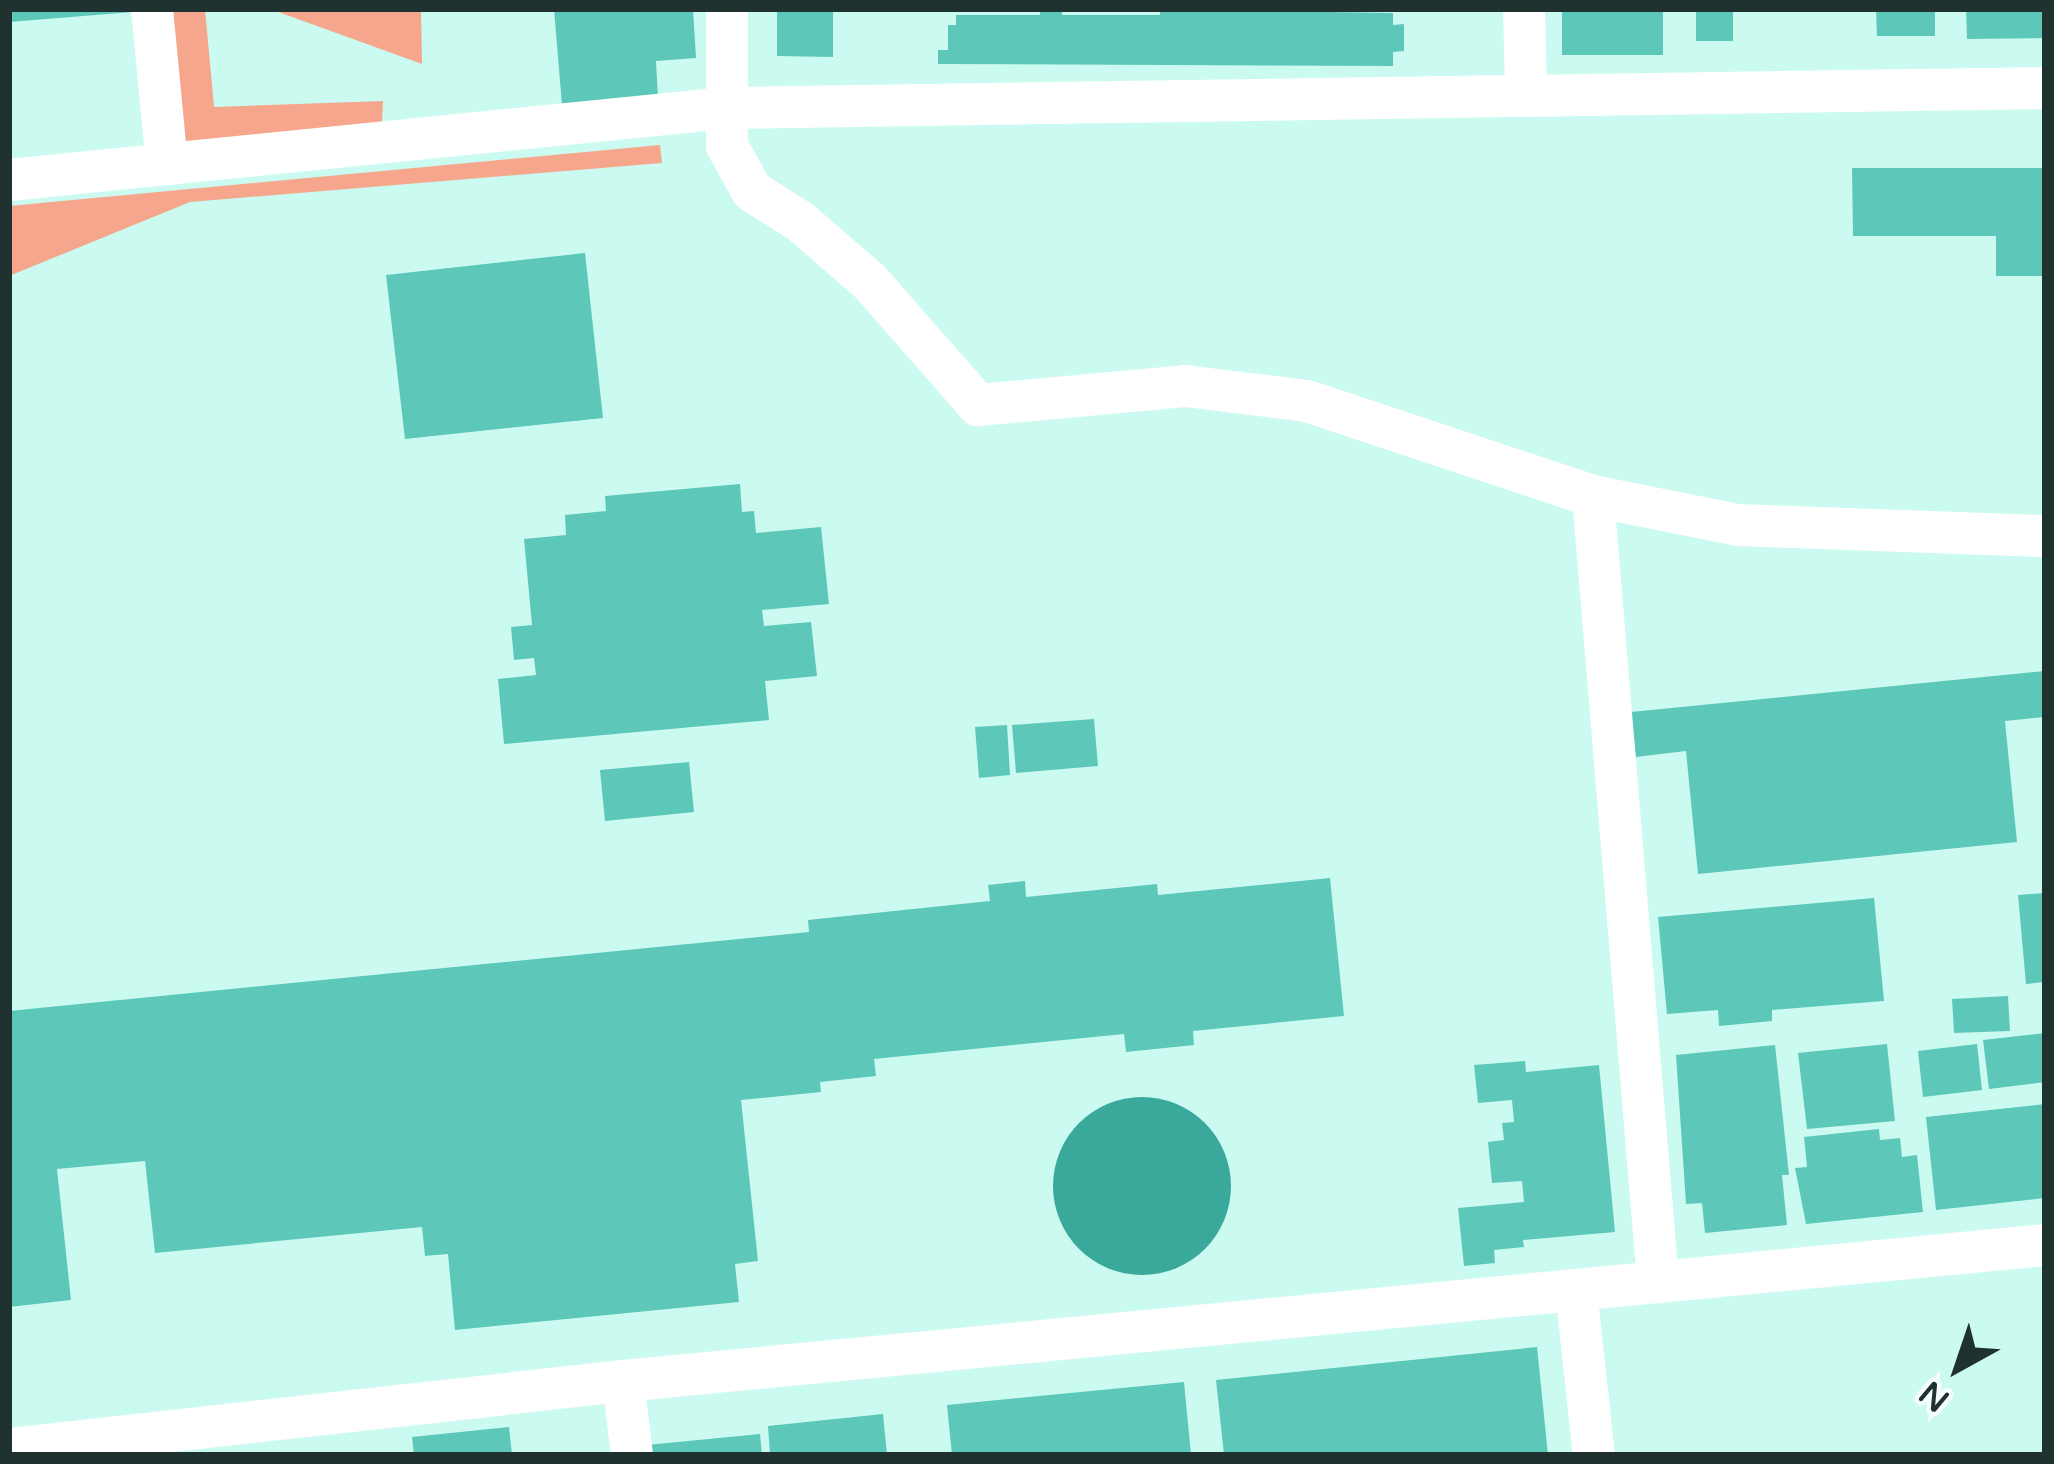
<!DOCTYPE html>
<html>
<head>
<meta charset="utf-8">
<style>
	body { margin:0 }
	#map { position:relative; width:2054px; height:1464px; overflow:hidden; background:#cbfaf1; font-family:"Varela Round",sans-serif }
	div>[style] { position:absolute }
	.forest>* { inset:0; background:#f6a68c }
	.water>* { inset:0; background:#3aa99b }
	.round { border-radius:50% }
	.building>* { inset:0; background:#5dc8b9 }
	.minor>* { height:42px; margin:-21px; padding:0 21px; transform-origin:21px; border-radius:21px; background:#fff }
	span { translate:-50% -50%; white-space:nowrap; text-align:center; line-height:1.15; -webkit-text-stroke:12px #f5fefc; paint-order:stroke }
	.frame { position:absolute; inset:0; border:12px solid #20322f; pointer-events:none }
	.north { position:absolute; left:1898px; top:1308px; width:120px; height:120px; -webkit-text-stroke:9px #f5fefc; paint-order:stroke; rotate:220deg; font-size:33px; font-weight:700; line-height:48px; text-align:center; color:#20322f }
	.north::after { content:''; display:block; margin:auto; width:42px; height:54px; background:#20322f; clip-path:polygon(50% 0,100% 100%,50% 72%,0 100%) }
</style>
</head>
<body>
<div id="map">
	<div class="forest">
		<i style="clip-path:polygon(166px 9px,205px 9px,214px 107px,383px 101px,382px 123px,179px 143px)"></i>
		<i style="clip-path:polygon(270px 9px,421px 9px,422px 64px)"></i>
		<i style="clip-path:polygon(660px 145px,662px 163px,190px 202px,9px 276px,9px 206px)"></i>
	</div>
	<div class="water">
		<i class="round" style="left:1053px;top:1097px;width:178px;height:178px"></i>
	</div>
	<div class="building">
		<i style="clip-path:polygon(9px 9px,133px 9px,133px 12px,9px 22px)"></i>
		<i style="clip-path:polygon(554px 9px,693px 9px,696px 58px,656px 61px,658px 98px,562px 105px)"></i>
		<i style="clip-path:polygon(777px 9px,833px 9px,833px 57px,777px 56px)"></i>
		<i style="clip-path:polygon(1040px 9px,1062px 9px,1062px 15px,1160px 15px,1160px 9px,1393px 13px,1393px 25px,1404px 24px,1404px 51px,1393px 52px,1393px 66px,938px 64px,938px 50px,948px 50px,948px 25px,956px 25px,956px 15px,1040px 15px)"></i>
		<i style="clip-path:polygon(1562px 9px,1663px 9px,1663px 55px,1562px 55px)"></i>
		<i style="clip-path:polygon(1696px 9px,1733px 9px,1733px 41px,1696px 41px)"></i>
		<i style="clip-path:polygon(1876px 9px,1935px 9px,1935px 36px,1877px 36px)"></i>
		<i style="clip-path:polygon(1966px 9px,2045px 9px,2045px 38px,1967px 39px)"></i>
		<i style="clip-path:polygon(1852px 168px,2045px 168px,2045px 276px,1996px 276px,1996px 236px,1853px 236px)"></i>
		<i style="clip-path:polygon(585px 253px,603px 418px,405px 439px,386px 275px)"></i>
		<i style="clip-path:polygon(740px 484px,742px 512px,754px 511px,756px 533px,821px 527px,829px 604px,762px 610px,764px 626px,811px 622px,817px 676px,765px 681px,769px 720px,504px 744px,498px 679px,536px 675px,534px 658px,514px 660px,511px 627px,532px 625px,524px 539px,566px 535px,565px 515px,606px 511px,605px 496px)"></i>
		<i style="clip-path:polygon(2045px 671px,2045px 717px,2005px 721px,2017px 842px,1698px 874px,1686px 751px,1636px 757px,1631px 712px)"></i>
		<i style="clip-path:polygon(1094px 719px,1098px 766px,1016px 773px,1012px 725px)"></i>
		<i style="clip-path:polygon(1007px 725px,1010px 775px,979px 778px,975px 727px)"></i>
		<i style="clip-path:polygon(689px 762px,694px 812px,605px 821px,600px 770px)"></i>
		<i style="clip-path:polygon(1330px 878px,1344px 1016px,1193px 1031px,1194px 1045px,1126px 1052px,1124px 1034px,874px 1059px,876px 1076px,820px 1082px,821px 1092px,741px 1100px,758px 1261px,735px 1264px,739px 1302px,455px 1330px,448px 1254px,425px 1256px,422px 1227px,155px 1253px,145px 1161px,57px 1169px,71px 1300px,9px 1307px,9px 1011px,809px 932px,808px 920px,990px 901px,988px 885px,1025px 881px,1026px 897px,1157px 884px,1158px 895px)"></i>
		<i style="clip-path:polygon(2045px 893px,2045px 982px,2026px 984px,2018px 895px)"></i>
		<i style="clip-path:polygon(1874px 898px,1884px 1001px,1772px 1010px,1772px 1021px,1719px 1026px,1718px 1010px,1667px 1014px,1658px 917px)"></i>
		<i style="clip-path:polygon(2008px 996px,2010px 1031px,1954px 1033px,1952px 999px)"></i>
		<i style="clip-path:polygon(2045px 1033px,2045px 1082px,1989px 1089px,1983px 1040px)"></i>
		<i style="clip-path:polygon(1887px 1044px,1895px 1121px,1807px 1129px,1798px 1053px)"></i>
		<i style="clip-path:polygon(1977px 1044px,1982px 1090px,1923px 1097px,1918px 1051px)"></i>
		<i style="clip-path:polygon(1775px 1045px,1789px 1175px,1782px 1175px,1787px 1225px,1705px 1233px,1702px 1203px,1686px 1204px,1676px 1055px)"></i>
		<i style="clip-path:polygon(1525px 1061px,1526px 1072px,1599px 1065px,1615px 1232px,1523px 1240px,1524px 1247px,1494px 1250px,1495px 1263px,1464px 1266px,1458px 1208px,1524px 1202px,1522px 1181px,1492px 1183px,1488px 1142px,1504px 1140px,1502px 1123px,1514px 1122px,1512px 1100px,1478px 1103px,1474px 1065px)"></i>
		<i style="clip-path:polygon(2045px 1104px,2045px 1198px,1936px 1210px,1926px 1117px)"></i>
		<i style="clip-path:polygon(1879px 1129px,1880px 1140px,1900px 1138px,1902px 1157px,1917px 1155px,1923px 1212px,1806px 1224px,1795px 1168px,1807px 1167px,1804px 1137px)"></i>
		<i style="clip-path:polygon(1537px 1347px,1548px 1455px,1224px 1455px,1216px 1380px)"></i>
		<i style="clip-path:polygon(1184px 1382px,1191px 1455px,952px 1455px,947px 1405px)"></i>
		<i style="clip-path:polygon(883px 1414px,887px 1455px,770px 1455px,768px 1426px)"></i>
		<i style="clip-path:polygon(509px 1427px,512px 1455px,414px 1455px,412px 1437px)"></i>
		<i style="clip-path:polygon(760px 1434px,762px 1455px,648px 1455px,647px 1445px)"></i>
	</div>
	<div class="minor">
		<i style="left:152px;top:9px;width:156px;rotate:84.5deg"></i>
		<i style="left:727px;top:9px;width:99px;rotate:90deg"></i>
		<i style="left:727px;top:108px;width:1318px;rotate:-0.87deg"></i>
		<i style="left:1524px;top:9px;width:83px;rotate:88.6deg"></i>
		<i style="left:9px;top:180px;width:722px;rotate:-5.73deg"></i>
		<i style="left:727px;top:108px;width:38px;rotate:90deg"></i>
		<i style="left:727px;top:146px;width:51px;rotate:60.9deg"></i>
		<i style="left:752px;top:191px;width:58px;rotate:32.3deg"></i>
		<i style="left:801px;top:222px;width:91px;rotate:41deg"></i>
		<i style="left:870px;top:282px;width:164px;rotate:48.7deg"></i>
		<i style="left:978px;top:405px;width:208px;rotate:-5.2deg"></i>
		<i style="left:1185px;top:386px;width:123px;rotate:7deg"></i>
		<i style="left:1307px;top:401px;width:301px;rotate:18.4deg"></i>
		<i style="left:1593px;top:496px;width:148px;rotate:11.3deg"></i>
		<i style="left:1738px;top:525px;width:307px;rotate:2.1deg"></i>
		<i style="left:1593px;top:496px;width:789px;rotate:85.27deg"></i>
		<i style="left:1576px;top:1290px;width:166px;rotate:83.8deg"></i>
		<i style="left:623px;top:1381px;width:75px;rotate:83.1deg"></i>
		<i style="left:9px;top:1449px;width:618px;rotate:-6.32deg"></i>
		<i style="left:623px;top:1381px;width:1428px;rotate:-5.46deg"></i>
	</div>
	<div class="frame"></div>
	<div class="north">N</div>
</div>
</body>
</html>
